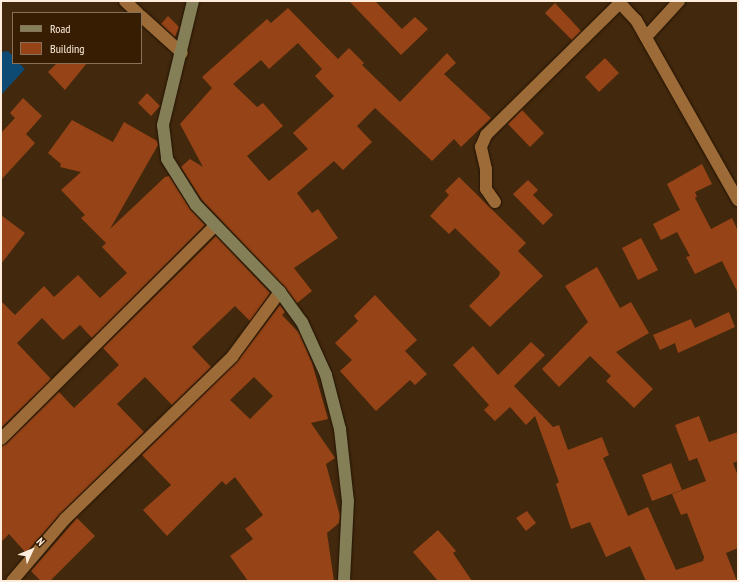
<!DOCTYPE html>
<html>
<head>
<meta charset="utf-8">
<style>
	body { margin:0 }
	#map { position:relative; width:739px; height:582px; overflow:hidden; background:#42280c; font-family:"PT Sans Narrow",sans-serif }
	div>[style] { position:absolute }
	.water>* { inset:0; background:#0d4a74 }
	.building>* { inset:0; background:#964417 }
	.roads { filter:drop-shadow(0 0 1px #221304) drop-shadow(0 0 1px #221304) }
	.street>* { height:12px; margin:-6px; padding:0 6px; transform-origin:6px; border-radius:6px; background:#9c6b37 }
	.secondary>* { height:12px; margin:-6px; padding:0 6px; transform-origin:6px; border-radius:6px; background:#857f58 }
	span { translate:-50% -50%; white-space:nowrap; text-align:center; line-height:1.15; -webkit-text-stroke:3px #371e02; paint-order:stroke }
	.frame { position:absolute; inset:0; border:2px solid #feeddd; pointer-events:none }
	.legend { position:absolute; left:12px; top:12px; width:130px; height:52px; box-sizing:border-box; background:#371e02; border:1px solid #87715a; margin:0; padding:5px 7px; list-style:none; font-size:12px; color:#feeddd }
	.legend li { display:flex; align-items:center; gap:8px; height:20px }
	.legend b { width:20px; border:1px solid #87715a }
	.north { position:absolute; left:12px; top:530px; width:40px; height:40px; -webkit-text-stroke:3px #371e02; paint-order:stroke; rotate:46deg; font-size:11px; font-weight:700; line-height:16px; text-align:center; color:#feeddd }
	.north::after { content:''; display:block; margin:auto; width:14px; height:18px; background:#feeddd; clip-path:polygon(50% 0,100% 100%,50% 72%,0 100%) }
</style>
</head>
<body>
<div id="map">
	<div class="water">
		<i style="clip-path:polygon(8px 51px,13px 56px,13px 63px,19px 63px,25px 69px,1px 95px,1px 52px)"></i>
	</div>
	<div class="building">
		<i style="clip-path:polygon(349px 1px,375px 1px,402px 29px,415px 17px,428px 29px,401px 55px)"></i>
		<i style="clip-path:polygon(555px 3px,581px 31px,572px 40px,545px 13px)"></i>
		<i style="clip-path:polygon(evenodd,288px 8px,338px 59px,349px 48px,364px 63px,362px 65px,400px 102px,447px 53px,456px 63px,444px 74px,491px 118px,461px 147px,454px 139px,432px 161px,375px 108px,357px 126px,372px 142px,343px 170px,334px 161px,297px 193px,312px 213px,318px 209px,338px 238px,294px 268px,312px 291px,297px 303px,285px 287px,202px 200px,181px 167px,190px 159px,203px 167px,180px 124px,212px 88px,202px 77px,267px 19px,271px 23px,288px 8px,298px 43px,322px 69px,315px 76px,334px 96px,293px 133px,308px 149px,269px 181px,247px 156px,283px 126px,263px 103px,257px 107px,233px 84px,261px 60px,269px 69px,298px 43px)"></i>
		<i style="clip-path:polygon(168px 16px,179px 27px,175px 37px,161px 24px)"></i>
		<i style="clip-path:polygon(605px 58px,619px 73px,599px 92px,585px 77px)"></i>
		<i style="clip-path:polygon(57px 63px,87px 63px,65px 90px,48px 72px)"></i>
		<i style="clip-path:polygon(147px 93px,160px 106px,151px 116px,138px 103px)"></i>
		<i style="clip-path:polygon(23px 98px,42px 116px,26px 134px,35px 143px,1px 180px,1px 133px,15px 118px,10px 113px)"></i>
		<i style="clip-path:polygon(522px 110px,544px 133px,530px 147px,508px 124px)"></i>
		<i style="clip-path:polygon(72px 120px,113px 142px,124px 122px,157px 141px,158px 145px,110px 229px,165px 177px,169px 176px,190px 209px,205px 225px,92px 338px,80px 325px,63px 340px,42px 318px,17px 343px,51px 379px,1px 428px,1px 301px,15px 315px,44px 286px,54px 297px,78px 275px,100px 298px,127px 273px,102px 247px,106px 243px,81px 218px,85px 215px,61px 190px,81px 172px,60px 167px,61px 164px,48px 153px)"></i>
		<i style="clip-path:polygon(702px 164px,712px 184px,695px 192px,697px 197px,695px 198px,711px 229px,732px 218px,738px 231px,738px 293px,722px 261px,695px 274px,686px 257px,690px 256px,677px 232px,661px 240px,653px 224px,680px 210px,667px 184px)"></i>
		<i style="clip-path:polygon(459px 177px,526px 243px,518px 251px,543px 276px,490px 327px,469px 306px,499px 276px,500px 272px,455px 228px,449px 234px,430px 216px,449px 195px,445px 191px)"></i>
		<i style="clip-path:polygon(528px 180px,538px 190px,533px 195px,553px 215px,543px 225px,513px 194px)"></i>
		<i style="clip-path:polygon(1px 215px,25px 233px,1px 264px)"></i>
		<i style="clip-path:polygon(216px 236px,270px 293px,250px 321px,235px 306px,192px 347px,211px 367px,172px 405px,145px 377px,117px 404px,144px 432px,60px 514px,26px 553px,9px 534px,1px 542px,1px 446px,6px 444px,59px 392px,74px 408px,119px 365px,103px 348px)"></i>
		<i style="clip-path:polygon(641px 238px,658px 270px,638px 280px,622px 248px)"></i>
		<i style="clip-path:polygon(597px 267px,620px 308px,631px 302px,649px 333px,616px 352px,653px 389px,634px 408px,606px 381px,611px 376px,590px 356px,559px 387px,542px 369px,588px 322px,565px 286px)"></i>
		<i style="clip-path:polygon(375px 295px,417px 340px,405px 351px,427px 374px,415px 385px,410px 380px,376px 411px,340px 371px,352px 360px,335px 343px,358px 321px,354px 316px)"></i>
		<i style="clip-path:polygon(evenodd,280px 305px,285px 312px,282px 315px,299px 333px,312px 363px,328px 419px,311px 423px,335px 458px,326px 464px,340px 516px,339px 523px,327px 533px,334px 581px,248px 581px,230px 556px,253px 539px,245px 529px,263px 515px,235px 477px,226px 485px,222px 481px,167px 536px,143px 510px,171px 485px,142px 455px,237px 362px,280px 305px,254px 377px,273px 396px,250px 419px,230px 400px,254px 377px)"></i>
		<i style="clip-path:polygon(729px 312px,735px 327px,678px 353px,675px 343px,660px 350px,653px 335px,691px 319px,695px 328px)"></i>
		<i style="clip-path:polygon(531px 342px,545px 355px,514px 386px,553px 427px,559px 425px,568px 450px,602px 437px,609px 455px,603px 458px,628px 516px,648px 507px,676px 570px,703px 561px,704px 557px,687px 513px,681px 515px,672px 494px,706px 481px,697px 458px,689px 461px,675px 425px,699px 416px,709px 442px,738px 432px,738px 461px,733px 463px,738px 476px,738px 548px,726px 553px,737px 581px,646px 581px,630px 546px,606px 557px,590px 522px,571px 529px,556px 484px,559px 482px,535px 416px,526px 425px,510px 407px,495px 421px,484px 410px,489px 405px,453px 365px,473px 346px,498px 375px)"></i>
		<i style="clip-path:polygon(671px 463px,682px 490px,652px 501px,642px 475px)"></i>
		<i style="clip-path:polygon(527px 511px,536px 523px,526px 531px,516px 518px)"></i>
		<i style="clip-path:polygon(77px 518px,95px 536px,50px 581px,41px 581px,31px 571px)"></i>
		<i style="clip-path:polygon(438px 530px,456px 551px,453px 553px,472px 581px,438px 581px,413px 552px)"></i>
	</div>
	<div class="roads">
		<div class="street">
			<i style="left:125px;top:1px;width:18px;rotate:43deg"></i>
			<i style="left:618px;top:1px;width:26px;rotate:47deg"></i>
			<i style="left:636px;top:20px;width:207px;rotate:60.5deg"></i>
			<i style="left:141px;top:16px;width:55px;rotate:42.1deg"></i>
			<i style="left:646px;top:37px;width:49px;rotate:-47.5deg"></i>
			<i style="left:495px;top:202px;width:16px;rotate:-125deg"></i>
			<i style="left:486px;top:189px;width:20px;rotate:-90deg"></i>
			<i style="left:486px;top:169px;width:23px;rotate:-103deg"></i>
			<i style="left:481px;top:147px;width:13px;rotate:-67deg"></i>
			<i style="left:486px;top:135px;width:188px;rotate:-44.6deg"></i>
			<i style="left:1px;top:439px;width:302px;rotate:-44.9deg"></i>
			<i style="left:12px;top:581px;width:82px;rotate:-49.5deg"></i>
			<i style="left:65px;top:519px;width:233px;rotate:-44.1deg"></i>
			<i style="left:232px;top:357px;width:81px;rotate:-53.6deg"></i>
		</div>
		<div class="secondary">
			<i style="left:193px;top:1px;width:128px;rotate:103.6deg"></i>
			<i style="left:163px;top:125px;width:34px;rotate:83deg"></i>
			<i style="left:167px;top:159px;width:54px;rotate:57.8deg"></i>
			<i style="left:196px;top:205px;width:121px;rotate:46deg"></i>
			<i style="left:280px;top:292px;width:37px;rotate:54deg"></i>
			<i style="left:302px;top:322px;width:58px;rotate:65.6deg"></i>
			<i style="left:326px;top:375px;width:56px;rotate:75.5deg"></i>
			<i style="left:340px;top:429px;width:72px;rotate:83.7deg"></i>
			<i style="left:348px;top:501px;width:80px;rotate:92.9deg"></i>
		</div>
	</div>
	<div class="frame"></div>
	<ul class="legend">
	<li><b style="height:5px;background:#857f58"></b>Road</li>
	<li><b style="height:11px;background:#964417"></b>Building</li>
	</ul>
	<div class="north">N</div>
</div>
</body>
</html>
